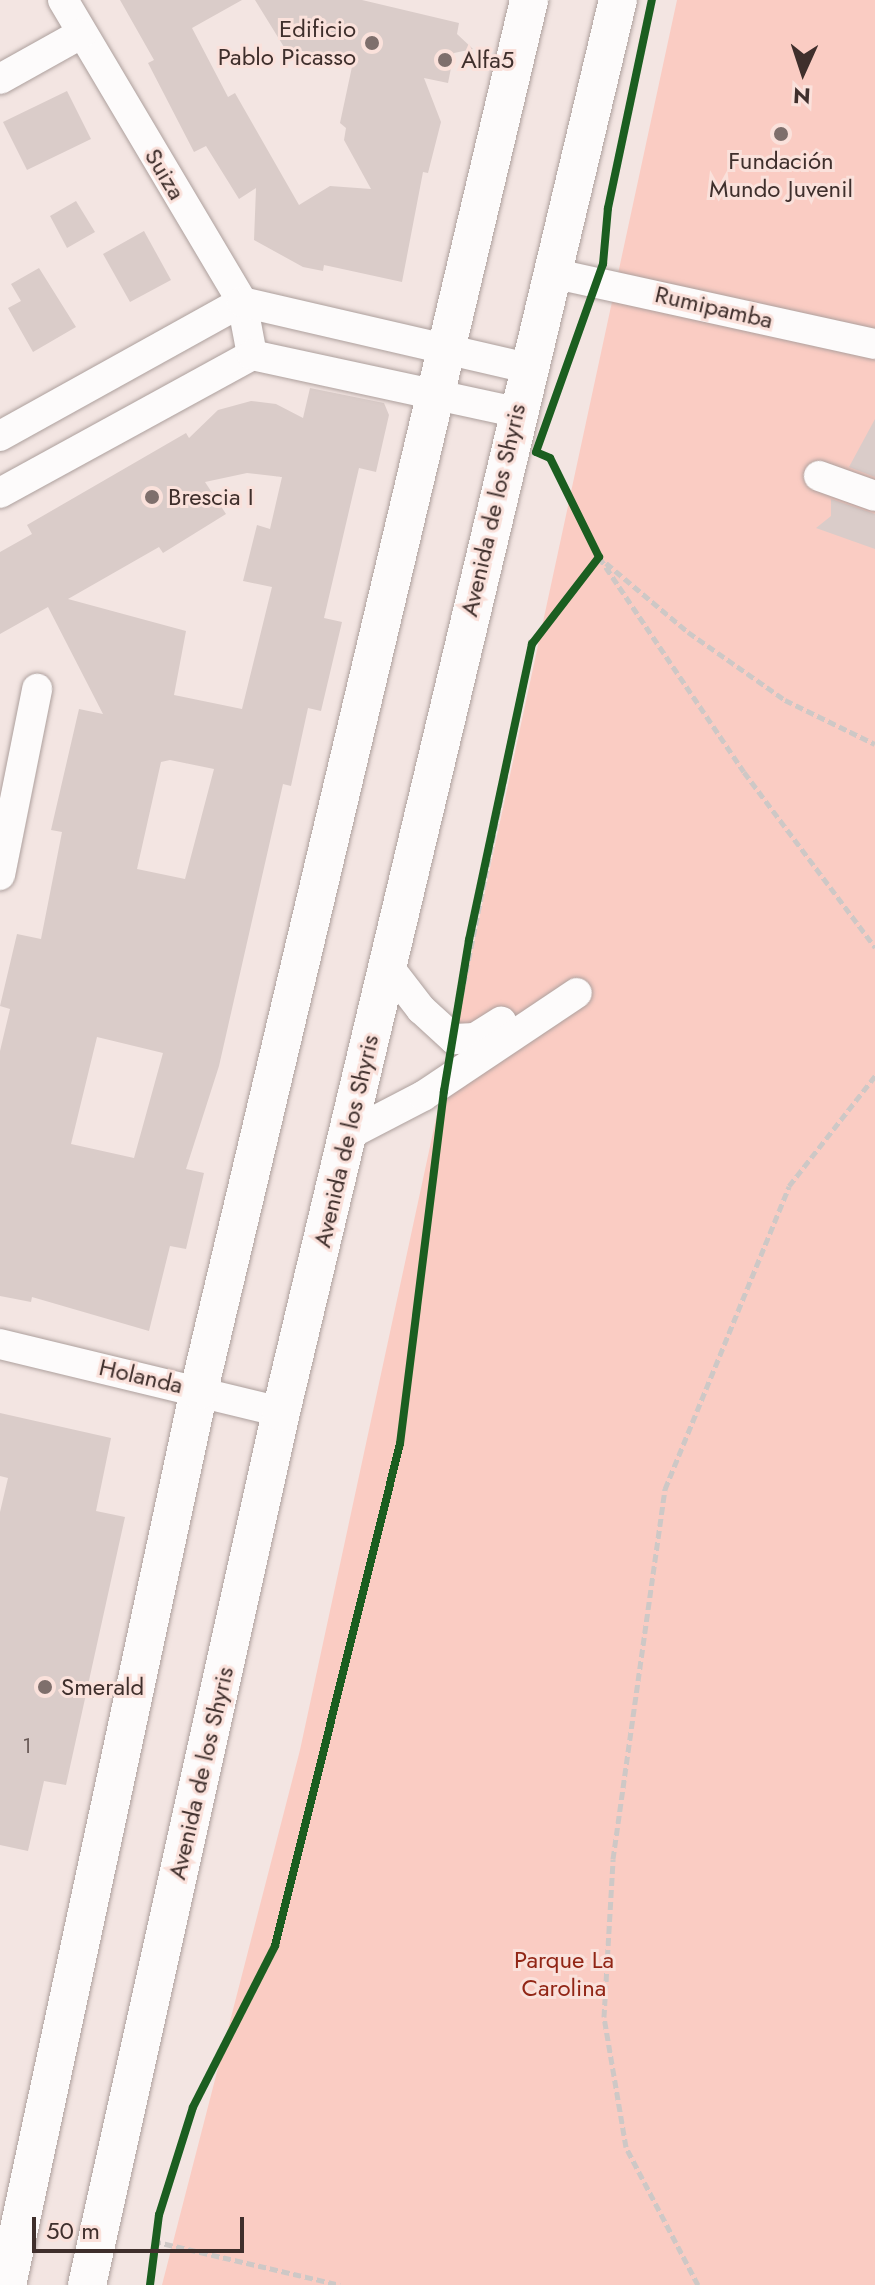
<!DOCTYPE html>
<html>
<head>
<meta charset="utf-8">
<style>
	body { margin:0 }
	#map { position:relative; width:875px; height:2285px; overflow:hidden; background:#f3e5e2; font-family:Jost,sans-serif }
	div>[style] { position:absolute }
	.green>* { inset:0; background:#faccc3 }
	.building>* { inset:0; background:#daccc9 }
	.path>* { height:5px; margin-top:-2.5px; transform-origin:0; background:repeating-linear-gradient(90deg,#cec8c6 0 8px,transparent 0 12px) }
	.roads { filter:drop-shadow(0 0 2px #ada09d) drop-shadow(0 0 2px #ada09d) }
	.minor>* { height:30px; margin:-15px; padding:0 15px; transform-origin:15px; border-radius:15px; background:#fdfbfb }
	.major>* { height:38px; margin:-19px; padding:0 19px; transform-origin:19px; border-radius:19px; background:#fdfbfb }
	.cycleway>* { height:8px; margin:-4px; padding:0 4px; transform-origin:4px; border-radius:4px; background:#1b5e20 }
	.dots>* { width:22px; height:22px; translate:-50% -50%; box-sizing:border-box; border:4px solid #fae1db; border-radius:50% }
	span { translate:-50% -50%; white-space:nowrap; text-align:center; line-height:1.15; -webkit-text-stroke:6px #fae1db; paint-order:stroke }
	.number-label { font-size:20px; color:#665754 }
	.number-label span { -webkit-text-stroke-width:0 }
	.poi-label { font-size:24px; color:#3f2f2c }
	.right { translate:-100% -50%; text-align:right }
	.left { translate:0 -50%; text-align:left }
	.street-label { font-size:24px; color:#3f2f2c }
	.park-label { font-size:24px; color:#912515 }
	.north { position:absolute; left:763px; top:32px; width:80px; height:80px; -webkit-text-stroke:6px #fae1db; paint-order:stroke; rotate:183deg; font-size:22px; font-weight:700; line-height:32px; text-align:center; color:#3f2f2c }
	.north::after { content:''; display:block; margin:auto; width:28px; height:36px; background:#3f2f2c; clip-path:polygon(50% 0,100% 100%,50% 72%,0 100%) }
	.scale { position:absolute; left:32px; top:2217px; width:212px; height:36px; box-sizing:border-box; border:4px solid #3f2f2c; border-top:0; padding-left:10px; font-size:24px; line-height:28px; white-space:nowrap; color:#3f2f2c; -webkit-text-stroke:6px #fae1db; paint-order:stroke }
</style>
</head>
<body>
<div id="map">
	<div class="green">
		<i style="clip-path:polygon(677px 0,875px 0,875px 2285px,162px 2285px,300px 1750px)"></i>
	</div>
	<div class="building">
		<i style="clip-path:polygon(120px 0,242px 0,192px 28px,228px 97px,235px 93px,299px 205px,330px 186px,371px 189px,344px 140px,346px 128px,340px 123px,353px 62px,284px 47px,255px 0,362px 0,459px 23px,457px 34px,473px 49px,454px 53px,448px 83px,424px 78px,441px 122px,428px 173px,423px 172px,402px 282px,324px 265px,323px 271px,303px 267px,254px 240px,256px 188px,239px 199px,206px 146px,194px 152px,148px 63px,154px 60px)"></i>
		<i style="clip-path:polygon(67px 91px,91px 139px,27px 170px,3px 122px)"></i>
		<i style="clip-path:polygon(76px 201px,95px 232px,67px 248px,50px 216px)"></i>
		<i style="clip-path:polygon(144px 231px,171px 280px,130px 302px,103px 254px)"></i>
		<i style="clip-path:polygon(39px 268px,76px 327px,33px 352px,8px 308px,21px 301px,11px 284px)"></i>
		<i style="clip-path:polygon(evenodd,310px 388px,384px 403px,389px 415px,376px 472px,359px 468px,324px 618px,342px 622px,321px 711px,308px 708px,291px 786px,283px 784px,219px 1066px,186px 1169px,204px 1173px,186px 1249px,170px 1246px,149px 1331px,32px 1297px,31px 1302px,0 1296px,0 1051px,10px 1009px,0 1006px,17px 934px,41px 939px,62px 832px,51px 830px,79px 709px,103px 714px,48px 607px,0 634px,0 552px,32px 534px,27px 525px,186px 433px,189px 438px,218px 410px,251px 401px,276px 404px,303px 418px,310px 388px,247px 473px,282px 477px,270px 529px,257px 525px,243px 581px,272px 587px,242px 709px,174px 695px,186px 631px,68px 599px,159px 547px,163px 553px,226px 514px,205px 482px,247px 473px,310px 388px,170px 760px,214px 769px,185px 879px,137px 869px,161px 762px,170px 760px,310px 388px,97px 1037px,163px 1053px,134px 1158px,71px 1144px,97px 1037px)"></i>
		<i style="clip-path:polygon(875px 419px,875px 477px,849px 467px)"></i>
		<i style="clip-path:polygon(831px 499px,875px 514px,875px 549px,816px 528px,831px 516px)"></i>
		<i style="clip-path:polygon(0 1413px,111px 1438px,96px 1511px,125px 1517px,66px 1785px,44px 1781px,28px 1851px,0 1845px,0 1512px,8px 1478px,0 1476px)"></i>
	</div>
	<div class="path">
		<i style="left:599px;top:557px;width:259px;rotate:56deg"></i>
		<i style="left:744px;top:772px;width:219px;rotate:53.2deg"></i>
		<i style="left:606px;top:563px;width:107px;rotate:40.1deg"></i>
		<i style="left:688px;top:632px;width:118px;rotate:35deg"></i>
		<i style="left:785px;top:700px;width:100px;rotate:26.1deg"></i>
		<i style="left:459px;top:1007px;width:370px;rotate:-78.6deg"></i>
		<i style="left:532px;top:644px;width:110px;rotate:-52.4deg"></i>
		<i style="left:599px;top:557px;width:110px;rotate:-116.3deg"></i>
		<i style="left:550px;top:458px;width:10px;rotate:-156deg"></i>
		<i style="left:153px;top:2241px;width:192px;rotate:13.2deg"></i>
		<i style="left:150px;top:2285px;width:71px;rotate:-82.7deg"></i>
		<i style="left:159px;top:2215px;width:113px;rotate:-72.5deg"></i>
		<i style="left:193px;top:2107px;width:181px;rotate:-63deg"></i>
		<i style="left:275px;top:1946px;width:517px;rotate:-76.02deg"></i>
		<i style="left:400px;top:1444px;width:327px;rotate:-83deg"></i>
		<i style="left:698px;top:2285px;width:156px;rotate:-117.6deg"></i>
		<i style="left:626px;top:2147px;width:132px;rotate:-99.6deg"></i>
		<i style="left:604px;top:2017px;width:158px;rotate:-86.7deg"></i>
		<i style="left:613px;top:1859px;width:374px;rotate:-82deg"></i>
		<i style="left:665px;top:1489px;width:327px;rotate:-67.7deg"></i>
		<i style="left:789px;top:1186px;width:140px;rotate:-52deg"></i>
	</div>
	<div class="roads">
		<div class="minor">
			<i style="left:63px;top:0;width:351px;rotate:59.3deg"></i>
			<i style="left:242px;top:302px;width:54px;rotate:79.3deg"></i>
			<i style="left:0;top:79px;width:93px;rotate:-29.1deg"></i>
			<i style="left:552px;top:273px;width:331px;rotate:12.4deg"></i>
			<i style="left:0;top:436px;width:277px;rotate:-29deg"></i>
			<i style="left:242px;top:302px;width:293px;rotate:13deg"></i>
			<i style="left:819px;top:476px;width:59px;rotate:19.7deg"></i>
			<i style="left:0;top:493px;width:287px;rotate:-28.7deg"></i>
			<i style="left:252px;top:355px;width:270px;rotate:12.2deg"></i>
			<i style="left:0;top:875px;width:190px;rotate:-78.7deg"></i>
			<i style="left:387px;top:965px;width:56px;rotate:52.3deg"></i>
			<i style="left:421px;top:1009px;width:45px;rotate:42.3deg"></i>
			<i style="left:454px;top:1039px;width:21px;rotate:-3deg"></i>
			<i style="left:475px;top:1038px;width:31px;rotate:-32deg"></i>
			<i style="left:348px;top:1135px;width:85px;rotate:-27.5deg"></i>
			<i style="left:423px;top:1096px;width:185px;rotate:-33.8deg"></i>
			<i style="left:0;top:1344px;width:289px;rotate:13.6deg"></i>
		</div>
		<div class="major">
			<i style="left:7px;top:2285px;width:915px;rotate:-77.89deg"></i>
			<i style="left:199px;top:1390px;width:1429px;rotate:-76.64deg"></i>
			<i style="left:87px;top:2285px;width:894px;rotate:-77.47deg"></i>
			<i style="left:281px;top:1412px;width:1452px;rotate:-76.58deg"></i>
		</div>
	</div>
	<div class="cycleway">
		<i style="left:150px;top:2285px;width:71px;rotate:-82.7deg"></i>
		<i style="left:159px;top:2215px;width:113px;rotate:-72.5deg"></i>
		<i style="left:193px;top:2107px;width:181px;rotate:-63deg"></i>
		<i style="left:275px;top:1946px;width:517px;rotate:-76.02deg"></i>
		<i style="left:400px;top:1444px;width:356px;rotate:-82.9deg"></i>
		<i style="left:444px;top:1091px;width:153px;rotate:-80.6deg"></i>
		<i style="left:469px;top:940px;width:303px;rotate:-78deg"></i>
		<i style="left:532px;top:644px;width:110px;rotate:-52.4deg"></i>
		<i style="left:599px;top:557px;width:110px;rotate:-116.3deg"></i>
		<i style="left:550px;top:458px;width:15px;rotate:-157deg"></i>
		<i style="left:536px;top:452px;width:200px;rotate:-70.4deg"></i>
		<i style="left:603px;top:264px;width:56px;rotate:-84.9deg"></i>
		<i style="left:608px;top:208px;width:213px;rotate:-78.1deg"></i>
	</div>
	<div class="dots">
		<i style="left:372px;top:43px;background:#7e6f6c"></i>
		<i style="left:445px;top:60px;background:#7e6f6c"></i>
		<i style="left:781px;top:134px;background:#7e6f6c"></i>
		<i style="left:152px;top:497px;background:#7e6f6c"></i>
		<i style="left:45px;top:1687px;background:#7e6f6c"></i>
	</div>
	<div class="number-label">
		<span style="left:27px;top:1746px">1</span>
	</div>
	<div class="poi-label">
		<span class="right" style="left:356px;top:43px">Edificio<br>Pablo Picasso</span>
		<span class="left" style="left:461px;top:60px">Alfa5</span>
		<span style="left:781px;top:175px">Fundación<br>Mundo Juvenil</span>
		<span class="left" style="left:168px;top:497px">Brescia I</span>
		<span class="left" style="left:61px;top:1687px">Smerald</span>
	</div>
	<div class="street-label">
		<span style="left:165px;top:174px;rotate:59deg">Suiza</span>
		<span style="left:714px;top:307px;rotate:13deg">Rumipamba</span>
		<span style="left:493px;top:510px;rotate:-77deg">Avenida de los Shyris</span>
		<span style="left:346px;top:1141px;rotate:-77deg">Avenida de los Shyris</span>
		<span style="left:141px;top:1376px;rotate:13deg">Holanda</span>
		<span style="left:201px;top:1773px;rotate:-77deg">Avenida de los Shyris</span>
	</div>
	<div class="park-label">
		<span style="left:564px;top:1974px">Parque La<br>Carolina</span>
	</div>
	<div class="north">N</div>
	<div class="scale">50 m</div>
</div>
</body>
</html>
